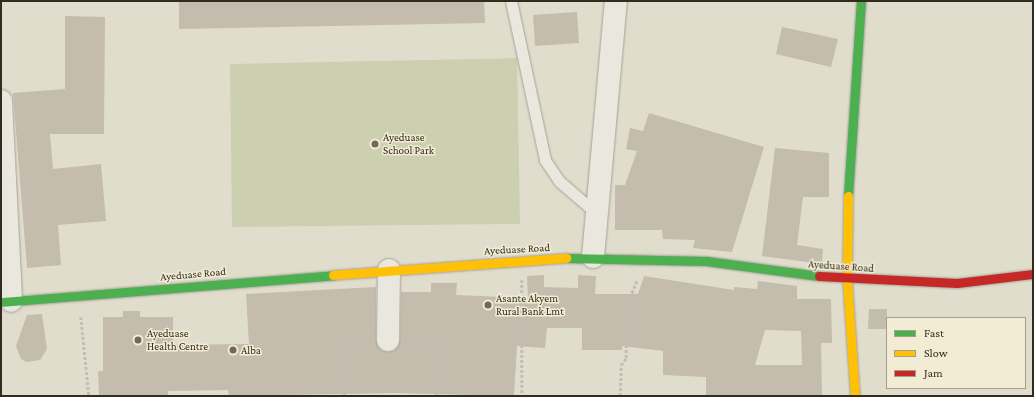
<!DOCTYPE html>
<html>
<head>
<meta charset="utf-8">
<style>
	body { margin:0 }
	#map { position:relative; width:1034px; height:397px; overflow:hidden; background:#e1ddcc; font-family:"Crimson Pro",serif }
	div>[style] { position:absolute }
	.green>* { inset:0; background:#ccd0b0 }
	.building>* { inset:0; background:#c4bcad }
	.path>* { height:2.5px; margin-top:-1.25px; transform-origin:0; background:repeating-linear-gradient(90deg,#c2beb5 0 3px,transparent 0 5px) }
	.roads { filter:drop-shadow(0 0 1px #a6a296) drop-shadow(0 0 1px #a6a296) }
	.lane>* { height:11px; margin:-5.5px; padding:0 5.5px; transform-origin:5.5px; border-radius:5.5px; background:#eae7de }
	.street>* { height:22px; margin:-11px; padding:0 11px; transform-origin:11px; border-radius:11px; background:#eae7de }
	.fast>* { height:9px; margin:-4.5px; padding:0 4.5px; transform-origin:4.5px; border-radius:4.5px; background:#4caf50 }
	.slow>* { height:9px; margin:-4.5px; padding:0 4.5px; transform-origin:4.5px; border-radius:4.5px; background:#ffc107 }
	.jam>* { height:9px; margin:-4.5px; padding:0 4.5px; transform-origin:4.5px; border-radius:4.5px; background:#c62828 }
	.dots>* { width:11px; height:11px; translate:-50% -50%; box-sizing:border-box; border:2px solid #f1ecd3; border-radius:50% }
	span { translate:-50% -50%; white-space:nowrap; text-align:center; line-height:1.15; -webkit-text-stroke:3px #f1ecd3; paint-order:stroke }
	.poi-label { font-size:11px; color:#332b1f }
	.left { translate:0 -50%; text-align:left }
	.street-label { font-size:11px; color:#332b1f }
	.frame { position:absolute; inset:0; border:2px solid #332b1f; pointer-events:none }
	.legend { position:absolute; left:886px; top:317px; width:140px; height:72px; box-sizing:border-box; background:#f1ecd3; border:1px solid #a59f8b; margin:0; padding:5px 7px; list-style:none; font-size:12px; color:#332b1f }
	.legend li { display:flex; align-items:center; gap:8px; height:20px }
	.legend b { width:20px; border:1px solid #a59f8b }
</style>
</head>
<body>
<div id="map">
	<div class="green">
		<i style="clip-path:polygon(517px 58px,520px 224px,232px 227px,230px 64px)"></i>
	</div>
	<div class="building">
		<i style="clip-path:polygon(179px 1px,484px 1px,485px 23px,179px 29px)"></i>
		<i style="clip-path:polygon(577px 12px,579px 43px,535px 46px,533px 15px)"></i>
		<i style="clip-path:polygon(65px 16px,105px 17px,104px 134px,50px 134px,53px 169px,101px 164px,106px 221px,58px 225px,61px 265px,27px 268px,13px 93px,65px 89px)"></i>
		<i style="clip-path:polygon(782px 27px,838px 39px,831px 67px,776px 54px)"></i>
		<i style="clip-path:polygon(649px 113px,764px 147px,732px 252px,693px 248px,695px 240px,663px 239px,662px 230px,615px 230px,615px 185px,625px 185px,637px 151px,626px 149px,630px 128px,643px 131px)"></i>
		<i style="clip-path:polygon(775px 148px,829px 153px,829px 197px,803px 197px,797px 245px,823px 249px,822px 264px,762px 256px)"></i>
		<i style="clip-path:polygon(evenodd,544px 275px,544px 287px,578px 288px,578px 275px,596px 276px,595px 294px,638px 294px,644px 276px,734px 290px,734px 287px,757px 289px,758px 281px,797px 286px,797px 299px,831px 299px,832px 343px,821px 343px,822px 395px,706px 396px,706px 377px,663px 375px,663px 351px,622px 346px,622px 350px,582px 350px,582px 328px,547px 328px,545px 348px,517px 346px,514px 396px,395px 393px,229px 396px,228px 390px,168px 391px,168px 396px,99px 396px,98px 371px,103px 371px,103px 317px,123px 317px,123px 311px,140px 311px,140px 317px,173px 317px,173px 345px,249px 344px,246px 294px,376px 287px,376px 340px,381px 350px,388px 352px,394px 351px,400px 341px,401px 292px,431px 292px,431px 283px,457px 283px,456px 295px,528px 298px,527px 276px,544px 275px,765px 330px,801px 331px,802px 365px,755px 365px,765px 330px)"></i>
		<i style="clip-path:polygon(869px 309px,887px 309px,887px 329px,868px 329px)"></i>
		<i style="clip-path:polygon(42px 314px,47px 349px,40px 360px,27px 362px,21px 359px,16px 346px,27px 315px)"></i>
	</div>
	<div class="path">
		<i style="left:522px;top:280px;width:116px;rotate:90deg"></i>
		<i style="left:81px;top:317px;width:79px;rotate:84.2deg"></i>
		<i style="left:407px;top:344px;width:26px;rotate:11deg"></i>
		<i style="left:433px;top:349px;width:47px;rotate:85.1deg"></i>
		<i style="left:344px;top:396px;width:46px;rotate:-91.2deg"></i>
		<i style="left:343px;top:350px;width:25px;rotate:-16deg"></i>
		<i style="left:620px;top:396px;width:31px;rotate:-88deg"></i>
		<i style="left:621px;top:365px;width:9px;rotate:-54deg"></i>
		<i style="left:626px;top:358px;width:51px;rotate:-90deg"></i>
		<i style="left:626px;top:307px;width:29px;rotate:-68deg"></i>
	</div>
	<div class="roads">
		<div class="lane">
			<i style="left:511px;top:1px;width:163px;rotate:77.9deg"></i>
			<i style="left:545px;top:160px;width:25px;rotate:56deg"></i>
			<i style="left:559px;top:181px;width:48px;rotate:40.7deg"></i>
		</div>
		<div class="street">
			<i style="left:1px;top:101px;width:200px;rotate:87.1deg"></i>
			<i style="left:593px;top:257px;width:257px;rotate:-84.9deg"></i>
			<i style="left:388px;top:340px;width:70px;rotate:-89.2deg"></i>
		</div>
		<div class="fast">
			<i style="left:848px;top:196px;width:195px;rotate:-86.2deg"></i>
			<i style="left:566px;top:258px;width:140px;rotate:1.2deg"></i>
			<i style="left:706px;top:261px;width:114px;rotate:7.6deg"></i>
			<i style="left:1px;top:302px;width:333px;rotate:-4.6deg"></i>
		</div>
		<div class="slow">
			<i style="left:848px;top:196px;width:84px;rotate:90.7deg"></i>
			<i style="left:847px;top:280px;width:116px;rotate:86.1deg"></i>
			<i style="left:333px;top:275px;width:234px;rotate:-4.2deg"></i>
		</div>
		<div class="jam">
			<i style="left:819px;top:276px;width:138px;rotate:2.9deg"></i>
			<i style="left:957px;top:283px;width:77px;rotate:-6.8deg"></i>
		</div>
	</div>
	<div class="dots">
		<i style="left:375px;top:144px;background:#70695c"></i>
		<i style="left:488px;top:305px;background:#70695c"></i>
		<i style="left:138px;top:340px;background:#70695c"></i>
		<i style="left:233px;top:350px;background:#70695c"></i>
	</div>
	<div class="poi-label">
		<span class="left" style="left:383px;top:144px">Ayeduase<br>School Park</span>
		<span class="left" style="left:496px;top:305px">Asante Akyem<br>Rural Bank Lmt</span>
		<span class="left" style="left:147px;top:340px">Ayeduase<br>Health Centre</span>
		<span class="left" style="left:241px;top:350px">Alba</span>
	</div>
	<div class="street-label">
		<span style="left:517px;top:249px;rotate:-3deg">Ayeduase Road</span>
		<span style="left:841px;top:266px;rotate:4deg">Ayeduase Road</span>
		<span style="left:193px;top:274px;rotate:-5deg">Ayeduase Road</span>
	</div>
	<div class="frame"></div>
	<ul class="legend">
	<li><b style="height:5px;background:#4caf50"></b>Fast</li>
	<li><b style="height:5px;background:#ffc107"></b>Slow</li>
	<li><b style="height:5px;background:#c62828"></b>Jam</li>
	</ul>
</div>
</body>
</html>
